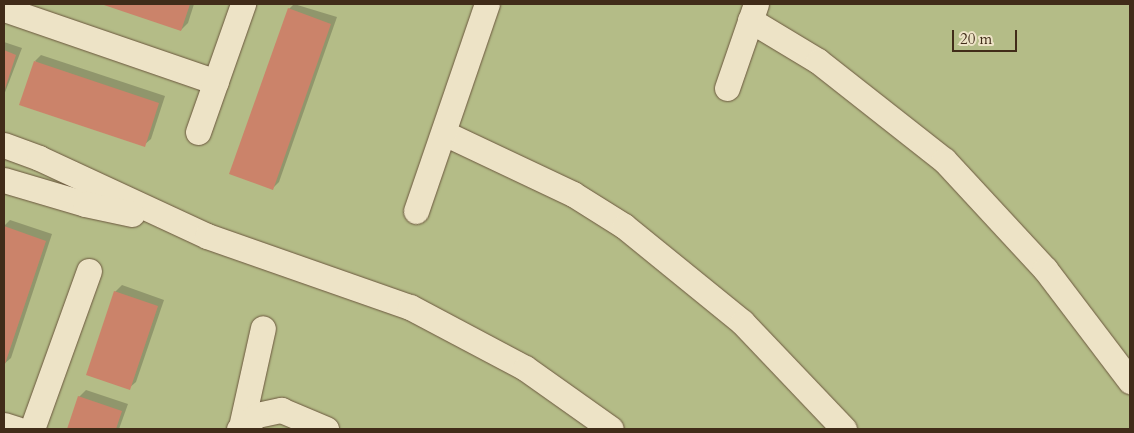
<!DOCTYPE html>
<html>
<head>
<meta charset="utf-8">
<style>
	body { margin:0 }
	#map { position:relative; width:1134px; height:433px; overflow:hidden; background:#e3d4a8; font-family:Cardo,serif }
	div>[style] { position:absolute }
	.green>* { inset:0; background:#b4bc87 }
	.shadow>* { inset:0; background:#0003 }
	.building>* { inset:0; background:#cb836a }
	.roads { filter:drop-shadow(0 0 1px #6a563d) drop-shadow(0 0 1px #6a563d) }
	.street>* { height:25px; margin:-12.5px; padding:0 12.5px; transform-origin:12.5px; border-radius:12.5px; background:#ede3c6 }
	span { translate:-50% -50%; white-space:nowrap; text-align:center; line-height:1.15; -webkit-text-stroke:4.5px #ede3c6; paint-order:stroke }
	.frame { position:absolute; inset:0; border:5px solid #412c19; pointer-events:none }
	.scale { position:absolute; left:952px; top:30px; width:65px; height:22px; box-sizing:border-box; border:2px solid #412c19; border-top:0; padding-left:6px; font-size:15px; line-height:18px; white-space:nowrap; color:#412c19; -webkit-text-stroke:4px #ede3c6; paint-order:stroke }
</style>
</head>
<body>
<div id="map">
	<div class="green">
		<i style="clip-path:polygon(4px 4px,1130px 4px,1130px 429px,4px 429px)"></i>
	</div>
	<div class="shadow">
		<i style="clip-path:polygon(104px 4px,194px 4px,188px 23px,181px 30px)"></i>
		<i style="clip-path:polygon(294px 4px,337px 17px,279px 182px,272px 189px,289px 9px)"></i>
		<i style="clip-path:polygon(4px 42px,22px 48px,4px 95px)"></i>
		<i style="clip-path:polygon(41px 55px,165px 96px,151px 139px,144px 145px,35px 61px)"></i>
		<i style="clip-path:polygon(10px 220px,52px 234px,11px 358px,4px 364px,4px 226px)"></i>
		<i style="clip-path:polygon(122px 285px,164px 300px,136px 382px,129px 388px,115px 292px)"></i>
		<i style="clip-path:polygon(86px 390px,128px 404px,119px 429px,68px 429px,79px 397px)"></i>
	</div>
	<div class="building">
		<i style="clip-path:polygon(101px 4px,190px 4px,181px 31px)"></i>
		<i style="clip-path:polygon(288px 8px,331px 24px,273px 190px,229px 174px)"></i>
		<i style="clip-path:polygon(4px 50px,16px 55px,4px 92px)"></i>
		<i style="clip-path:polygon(34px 61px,159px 103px,145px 147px,19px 105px)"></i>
		<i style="clip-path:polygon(4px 226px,46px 241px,4px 367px)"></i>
		<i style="clip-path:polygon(114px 291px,158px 306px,130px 390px,86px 375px)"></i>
		<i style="clip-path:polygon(78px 396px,122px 411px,116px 429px,67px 429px)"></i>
	</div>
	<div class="roads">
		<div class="street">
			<i style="left:4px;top:9px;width:224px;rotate:19deg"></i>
			<i style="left:750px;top:20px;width:79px;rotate:31.1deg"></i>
			<i style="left:818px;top:61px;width:160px;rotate:38.2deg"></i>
			<i style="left:944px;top:160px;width:149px;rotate:47.2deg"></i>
			<i style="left:1045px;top:269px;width:141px;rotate:52.8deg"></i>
			<i style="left:727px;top:88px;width:89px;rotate:-71deg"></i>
			<i style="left:198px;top:132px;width:136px;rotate:-70.6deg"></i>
			<i style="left:444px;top:133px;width:143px;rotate:25.3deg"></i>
			<i style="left:573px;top:194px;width:60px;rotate:32.1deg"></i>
			<i style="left:624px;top:226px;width:152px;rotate:39.1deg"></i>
			<i style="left:742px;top:322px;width:148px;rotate:46.4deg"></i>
			<i style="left:4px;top:145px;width:37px;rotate:20deg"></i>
			<i style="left:39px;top:158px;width:185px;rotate:24.9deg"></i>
			<i style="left:207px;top:236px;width:215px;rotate:19.3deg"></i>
			<i style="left:410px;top:307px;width:130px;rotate:27.9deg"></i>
			<i style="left:525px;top:368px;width:105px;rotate:35.3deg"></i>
			<i style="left:4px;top:180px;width:84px;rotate:16.5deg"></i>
			<i style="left:85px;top:204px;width:48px;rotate:12deg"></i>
			<i style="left:416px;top:211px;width:219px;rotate:-71.1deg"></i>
			<i style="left:4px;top:425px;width:14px;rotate:17deg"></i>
			<i style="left:241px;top:427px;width:101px;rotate:-77.5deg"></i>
			<i style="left:32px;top:429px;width:168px;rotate:-70.2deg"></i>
			<i style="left:239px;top:429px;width:23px;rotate:-38deg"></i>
			<i style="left:257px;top:415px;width:25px;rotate:-12deg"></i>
			<i style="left:281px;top:410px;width:49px;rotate:22.9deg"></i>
		</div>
	</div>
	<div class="frame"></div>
	<div class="scale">20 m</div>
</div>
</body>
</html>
